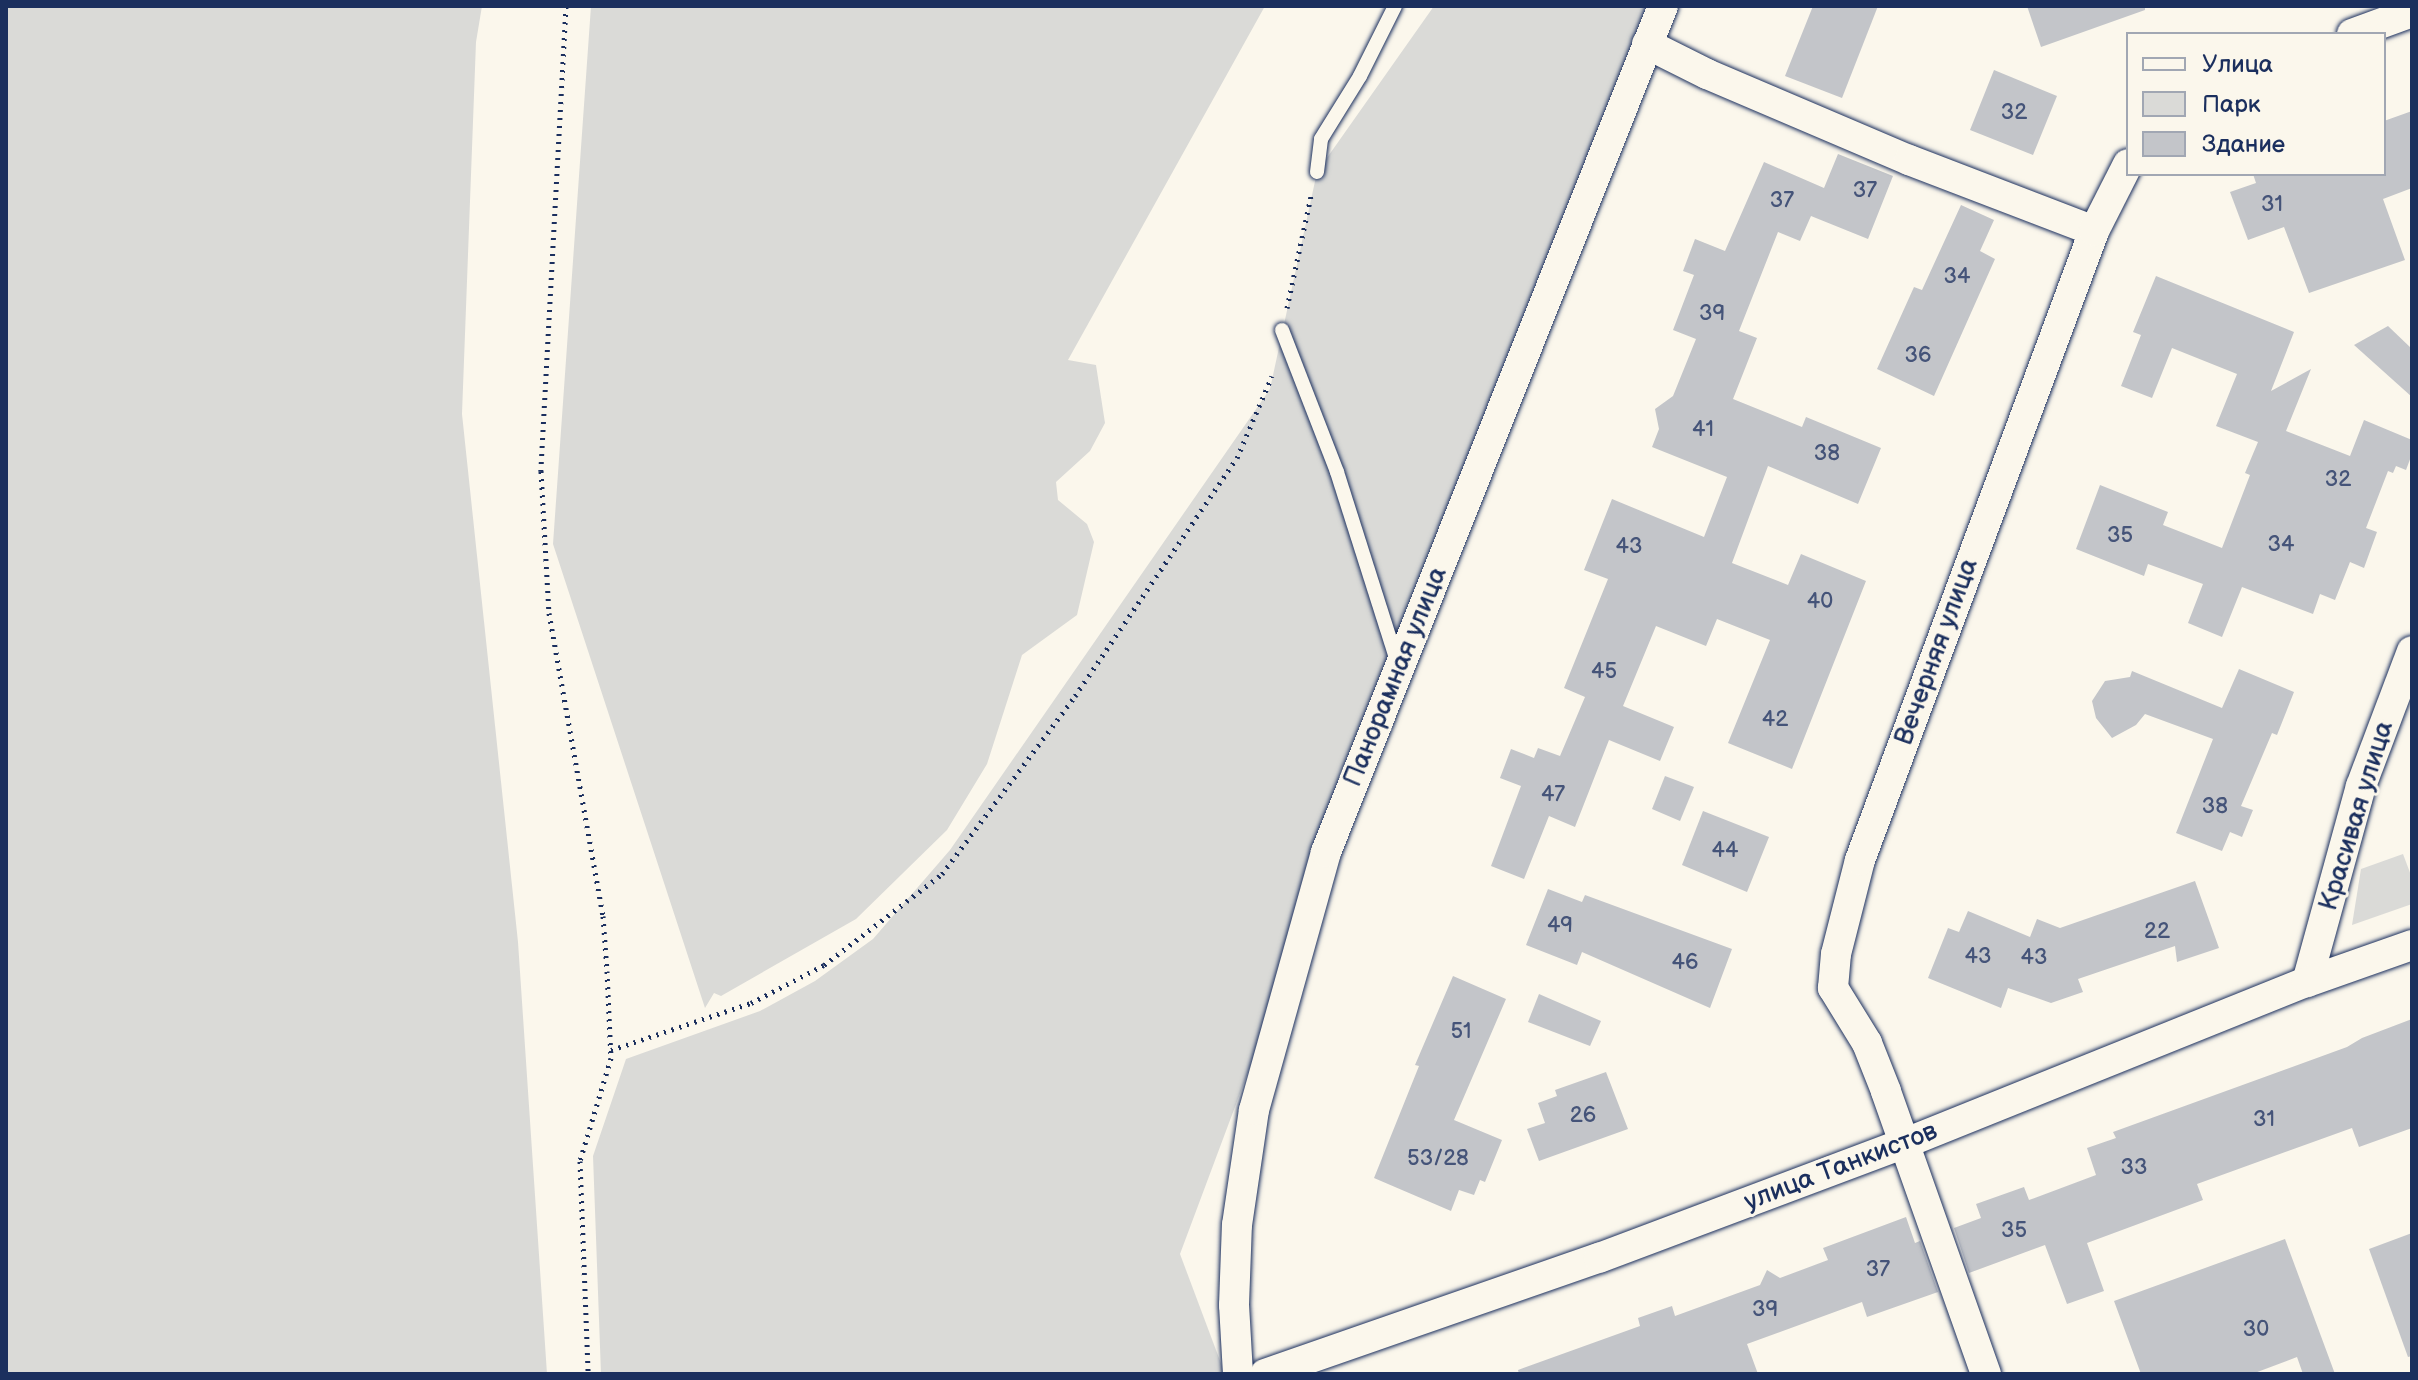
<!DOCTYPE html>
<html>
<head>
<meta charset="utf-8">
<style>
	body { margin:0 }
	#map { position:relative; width:2418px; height:1380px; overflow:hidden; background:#fbf7ec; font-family:"Balsamiq Sans",sans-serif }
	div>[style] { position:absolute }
	.green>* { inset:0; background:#dadad7 }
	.building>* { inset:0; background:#c3c5c9 }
	.path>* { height:5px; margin-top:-2.5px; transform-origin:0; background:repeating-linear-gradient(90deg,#1b2f5e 0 2px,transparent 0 8px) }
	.roads { filter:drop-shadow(0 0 2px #1b2f5e) drop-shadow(0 0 2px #1b2f5e) }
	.lane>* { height:14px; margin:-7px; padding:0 7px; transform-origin:7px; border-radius:7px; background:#fbf7ec }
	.street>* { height:30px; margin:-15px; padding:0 15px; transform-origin:15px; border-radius:15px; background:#fbf7ec }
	span { translate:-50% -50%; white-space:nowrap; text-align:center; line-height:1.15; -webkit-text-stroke:6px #fbf7ec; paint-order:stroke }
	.number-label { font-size:22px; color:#455479 }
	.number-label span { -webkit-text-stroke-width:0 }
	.street-label { font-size:26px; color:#1b2f5e }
	.frame { position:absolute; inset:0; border:8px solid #1b2f5e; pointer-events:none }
	.legend { position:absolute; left:2126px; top:32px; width:260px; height:144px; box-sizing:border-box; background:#fbf7ec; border:2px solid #a1a7b3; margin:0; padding:10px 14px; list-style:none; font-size:24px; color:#1b2f5e }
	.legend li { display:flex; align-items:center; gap:16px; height:40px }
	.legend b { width:40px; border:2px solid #a1a7b3 }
</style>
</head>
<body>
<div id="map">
	<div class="green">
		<i style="clip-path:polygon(6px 6px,482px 6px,476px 42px,462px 414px,518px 942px,547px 1374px,6px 1374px)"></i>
		<i style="clip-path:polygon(591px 6px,1265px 6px,1068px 360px,1096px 365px,1105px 423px,1090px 451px,1056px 482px,1058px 500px,1087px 524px,1094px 542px,1077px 615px,1022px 655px,987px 764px,947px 830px,856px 919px,721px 996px,714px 993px,705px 1008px,553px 544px)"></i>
		<i style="clip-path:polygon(1434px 6px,1651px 6px,1640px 23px,1180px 1254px,1225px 1374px,601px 1374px,593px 1156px,626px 1059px,760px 1011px,815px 981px,873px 939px,950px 850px,1270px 389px,1317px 172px)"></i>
		<i style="clip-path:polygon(2403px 854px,2412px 878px,2412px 904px,2352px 925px,2361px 869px)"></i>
	</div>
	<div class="building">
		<i style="clip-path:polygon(1813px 6px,1878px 6px,1842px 98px,1785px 76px)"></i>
		<i style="clip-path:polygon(2027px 6px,2145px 6px,2145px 10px,2041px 47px)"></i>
		<i style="clip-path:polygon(1994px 70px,2057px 96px,2033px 155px,1970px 130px)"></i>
		<i style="clip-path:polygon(2412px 111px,2412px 188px,2383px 199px,2405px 260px,2309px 293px,2284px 227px,2248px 240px,2230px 192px,2256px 183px,2253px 174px,2384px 174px,2384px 121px)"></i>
		<i style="clip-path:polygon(1838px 154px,1893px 176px,1868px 239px,1811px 216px,1800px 241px,1778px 232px,1739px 331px,1757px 338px,1733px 399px,1802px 427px,1806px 417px,1881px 448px,1858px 504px,1768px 466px,1732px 563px,1788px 585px,1801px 554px,1866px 581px,1792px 769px,1728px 743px,1770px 640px,1717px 619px,1706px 646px,1656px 626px,1623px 706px,1674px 727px,1660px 761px,1609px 740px,1575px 827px,1549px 816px,1524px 879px,1491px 866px,1521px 786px,1500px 778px,1511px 749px,1534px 758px,1538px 748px,1560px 756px,1585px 697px,1564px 688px,1608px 579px,1584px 570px,1612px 499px,1704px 537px,1727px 477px,1652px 447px,1659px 429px,1655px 409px,1673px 396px,1696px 339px,1673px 330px,1694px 275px,1683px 271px,1695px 239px,1725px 251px,1764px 162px,1824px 188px)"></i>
		<i style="clip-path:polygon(1961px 205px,1994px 220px,1980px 251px,1995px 259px,1934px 396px,1877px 369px,1914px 287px,1922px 290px)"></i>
		<i style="clip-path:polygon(2156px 276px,2294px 332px,2271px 391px,2311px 369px,2286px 431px,2350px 456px,2364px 420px,2412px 440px,2412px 454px,2406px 470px,2396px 466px,2393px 473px,2388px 471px,2366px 528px,2377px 532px,2364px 568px,2350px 562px,2335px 600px,2320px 594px,2313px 614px,2242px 587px,2222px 637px,2188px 623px,2203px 584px,2148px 564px,2144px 576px,2076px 549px,2100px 485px,2168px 512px,2163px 525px,2222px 548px,2250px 475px,2245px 473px,2258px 442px,2216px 426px,2237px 374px,2172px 348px,2152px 398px,2121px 386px,2141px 335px,2133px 332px)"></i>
		<i style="clip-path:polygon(2388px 326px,2412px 349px,2412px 397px,2354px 345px)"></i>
		<i style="clip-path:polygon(2239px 669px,2294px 692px,2277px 735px,2272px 733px,2241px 806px,2253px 810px,2242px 837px,2230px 832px,2222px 851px,2176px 833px,2213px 739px,2145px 714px,2136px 725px,2112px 738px,2096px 718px,2092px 701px,2105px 681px,2130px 677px,2132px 671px,2222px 708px)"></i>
		<i style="clip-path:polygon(1665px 776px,1694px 787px,1680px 821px,1652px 809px)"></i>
		<i style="clip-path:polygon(1703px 811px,1769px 837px,1747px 892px,1682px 865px)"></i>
		<i style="clip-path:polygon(2195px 881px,2219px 948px,2177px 962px,2175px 946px,2078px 979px,2083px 992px,2051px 1003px,2008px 988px,2001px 1008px,1928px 978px,1948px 928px,1959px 932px,1968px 911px,2030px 937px,2037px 919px,2060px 928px)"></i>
		<i style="clip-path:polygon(1548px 889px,1582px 902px,1585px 895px,1732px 949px,1710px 1008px,1582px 952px,1577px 965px,1526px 945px)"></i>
		<i style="clip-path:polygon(1453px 976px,1506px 999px,1454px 1120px,1502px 1140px,1485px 1182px,1480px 1180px,1474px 1195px,1459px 1190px,1451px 1211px,1374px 1178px,1419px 1066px,1415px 1065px)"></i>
		<i style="clip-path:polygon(1539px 994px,1601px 1021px,1590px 1046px,1528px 1022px)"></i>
		<i style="clip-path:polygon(2412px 1019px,2412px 1128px,2359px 1147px,2352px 1128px,2197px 1184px,2203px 1200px,2087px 1243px,2104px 1291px,2067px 1304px,2045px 1245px,1969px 1273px,1954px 1228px,1981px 1218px,1976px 1204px,2024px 1187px,2029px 1200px,2096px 1175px,2087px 1148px,2116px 1138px,2113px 1132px,2347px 1047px,2362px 1038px)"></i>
		<i style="clip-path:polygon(1606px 1072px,1628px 1129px,1539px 1161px,1527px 1129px,1545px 1123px,1538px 1103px,1557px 1096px,1555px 1090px)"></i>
		<i style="clip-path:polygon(1906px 1217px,1915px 1243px,1920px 1241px,1938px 1292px,1867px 1317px,1862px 1302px,1747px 1344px,1758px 1374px,1519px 1374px,1518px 1370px,1640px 1326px,1638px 1318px,1672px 1306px,1675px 1316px,1760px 1285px,1767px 1270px,1780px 1278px,1828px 1260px,1823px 1248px)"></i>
		<i style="clip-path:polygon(2412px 1233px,2412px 1356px,2408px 1357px,2369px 1249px)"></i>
		<i style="clip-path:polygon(2285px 1239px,2335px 1374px,2303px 1374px,2297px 1357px,2252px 1374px,2141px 1374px,2114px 1301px)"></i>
	</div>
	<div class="path">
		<i style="left:566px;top:6px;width:466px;rotate:93.1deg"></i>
		<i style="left:541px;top:471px;width:142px;rotate:86.8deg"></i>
		<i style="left:549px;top:613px;width:308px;rotate:79.9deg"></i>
		<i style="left:603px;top:916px;width:55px;rotate:85.8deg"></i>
		<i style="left:607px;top:971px;width:87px;rotate:87.4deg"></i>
		<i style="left:611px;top:1058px;width:108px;rotate:106.8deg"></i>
		<i style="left:580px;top:1161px;width:213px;rotate:87.8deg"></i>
		<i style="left:1287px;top:308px;width:115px;rotate:-77.9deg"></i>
		<i style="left:611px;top:1050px;width:148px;rotate:-18.6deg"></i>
		<i style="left:751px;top:1003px;width:82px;rotate:-27.5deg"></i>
		<i style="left:824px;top:965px;width:149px;rotate:-37.6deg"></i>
		<i style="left:942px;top:874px;width:222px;rotate:-53.2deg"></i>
		<i style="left:1075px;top:696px;width:288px;rotate:-55.8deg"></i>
		<i style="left:1237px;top:458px;width:89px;rotate:-66.9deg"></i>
	</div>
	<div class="roads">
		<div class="lane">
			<i style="left:1317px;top:172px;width:33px;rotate:-83deg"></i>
			<i style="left:1321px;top:139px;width:74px;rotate:-58.2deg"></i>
			<i style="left:1360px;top:76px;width:78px;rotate:-63.4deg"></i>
			<i style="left:1282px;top:330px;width:152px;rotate:68.8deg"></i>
			<i style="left:1337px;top:472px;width:198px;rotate:72.4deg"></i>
		</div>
		<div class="street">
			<i style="left:2352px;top:34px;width:64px;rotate:-20.1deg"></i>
			<i style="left:1647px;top:44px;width:67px;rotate:26.6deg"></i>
			<i style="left:1707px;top:74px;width:220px;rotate:23.1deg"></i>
			<i style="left:1909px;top:160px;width:198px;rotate:21deg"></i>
			<i style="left:2307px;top:982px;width:203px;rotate:-74.6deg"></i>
			<i style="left:2361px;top:786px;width:144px;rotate:-69.3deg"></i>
			<i style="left:1238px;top:1374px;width:69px;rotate:-93.3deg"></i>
			<i style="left:1234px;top:1305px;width:80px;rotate:-87.9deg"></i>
			<i style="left:1237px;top:1225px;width:116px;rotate:-81.6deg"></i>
			<i style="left:1254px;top:1110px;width:268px;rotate:-74.4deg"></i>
			<i style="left:1326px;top:852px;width:911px;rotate:-68.28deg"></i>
			<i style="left:1265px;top:1374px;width:354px;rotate:-19.2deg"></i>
			<i style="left:1599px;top:1258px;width:325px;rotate:-20.6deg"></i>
			<i style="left:1903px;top:1144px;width:435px;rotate:-21.9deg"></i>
			<i style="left:2307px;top:982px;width:111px;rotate:-19.4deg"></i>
			<i style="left:1986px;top:1374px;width:300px;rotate:-109.5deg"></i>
			<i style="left:1886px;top:1091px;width:52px;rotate:-111.6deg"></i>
			<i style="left:1867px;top:1043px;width:65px;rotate:-121.7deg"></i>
			<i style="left:1833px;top:988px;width:34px;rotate:-85deg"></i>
			<i style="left:1836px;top:954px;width:97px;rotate:-75.7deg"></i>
			<i style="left:1860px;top:860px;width:671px;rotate:-69.59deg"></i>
			<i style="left:2094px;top:231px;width:75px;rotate:-63.1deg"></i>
		</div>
	</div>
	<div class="number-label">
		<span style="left:2014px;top:113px">32</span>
		<span style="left:1865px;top:191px">37</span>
		<span style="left:1782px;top:201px">37</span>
		<span style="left:2272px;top:205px">31</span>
		<span style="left:1957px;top:277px">34</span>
		<span style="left:1712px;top:314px">39</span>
		<span style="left:1918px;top:356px">36</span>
		<span style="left:1703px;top:430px">41</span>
		<span style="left:1827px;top:454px">38</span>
		<span style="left:2338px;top:480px">32</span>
		<span style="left:2120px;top:536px">35</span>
		<span style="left:2281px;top:545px">34</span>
		<span style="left:1629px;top:547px">43</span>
		<span style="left:1820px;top:602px">40</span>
		<span style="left:1604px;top:672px">45</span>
		<span style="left:1775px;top:720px">42</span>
		<span style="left:1553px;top:795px">47</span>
		<span style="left:2215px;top:807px">38</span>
		<span style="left:1725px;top:851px">44</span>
		<span style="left:1560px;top:926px">49</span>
		<span style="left:2157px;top:932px">22</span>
		<span style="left:1978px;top:957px">43</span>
		<span style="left:2034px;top:958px">43</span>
		<span style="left:1685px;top:963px">46</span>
		<span style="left:1461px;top:1032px">51</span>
		<span style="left:1583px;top:1116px">26</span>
		<span style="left:2264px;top:1120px">31</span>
		<span style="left:1438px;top:1159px">53/28</span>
		<span style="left:2134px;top:1168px">33</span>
		<span style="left:2014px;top:1231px">35</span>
		<span style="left:1878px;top:1270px">37</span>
		<span style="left:1765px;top:1310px">39</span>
		<span style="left:2256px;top:1330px">30</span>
	</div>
	<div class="street-label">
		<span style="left:1937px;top:652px;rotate:-70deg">Вечерняя улица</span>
		<span style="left:1396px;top:677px;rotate:-68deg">Панорамная улица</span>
		<span style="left:2357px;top:816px;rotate:-73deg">Красивая улица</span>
		<span style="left:1841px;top:1167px;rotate:-21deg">улица Танкистов</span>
	</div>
	<div class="frame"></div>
	<ul class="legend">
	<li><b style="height:10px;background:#fbf7ec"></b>Улица</li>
	<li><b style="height:22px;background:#dadad7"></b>Парк</li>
	<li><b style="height:22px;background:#c3c5c9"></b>Здание</li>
	</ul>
</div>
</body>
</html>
